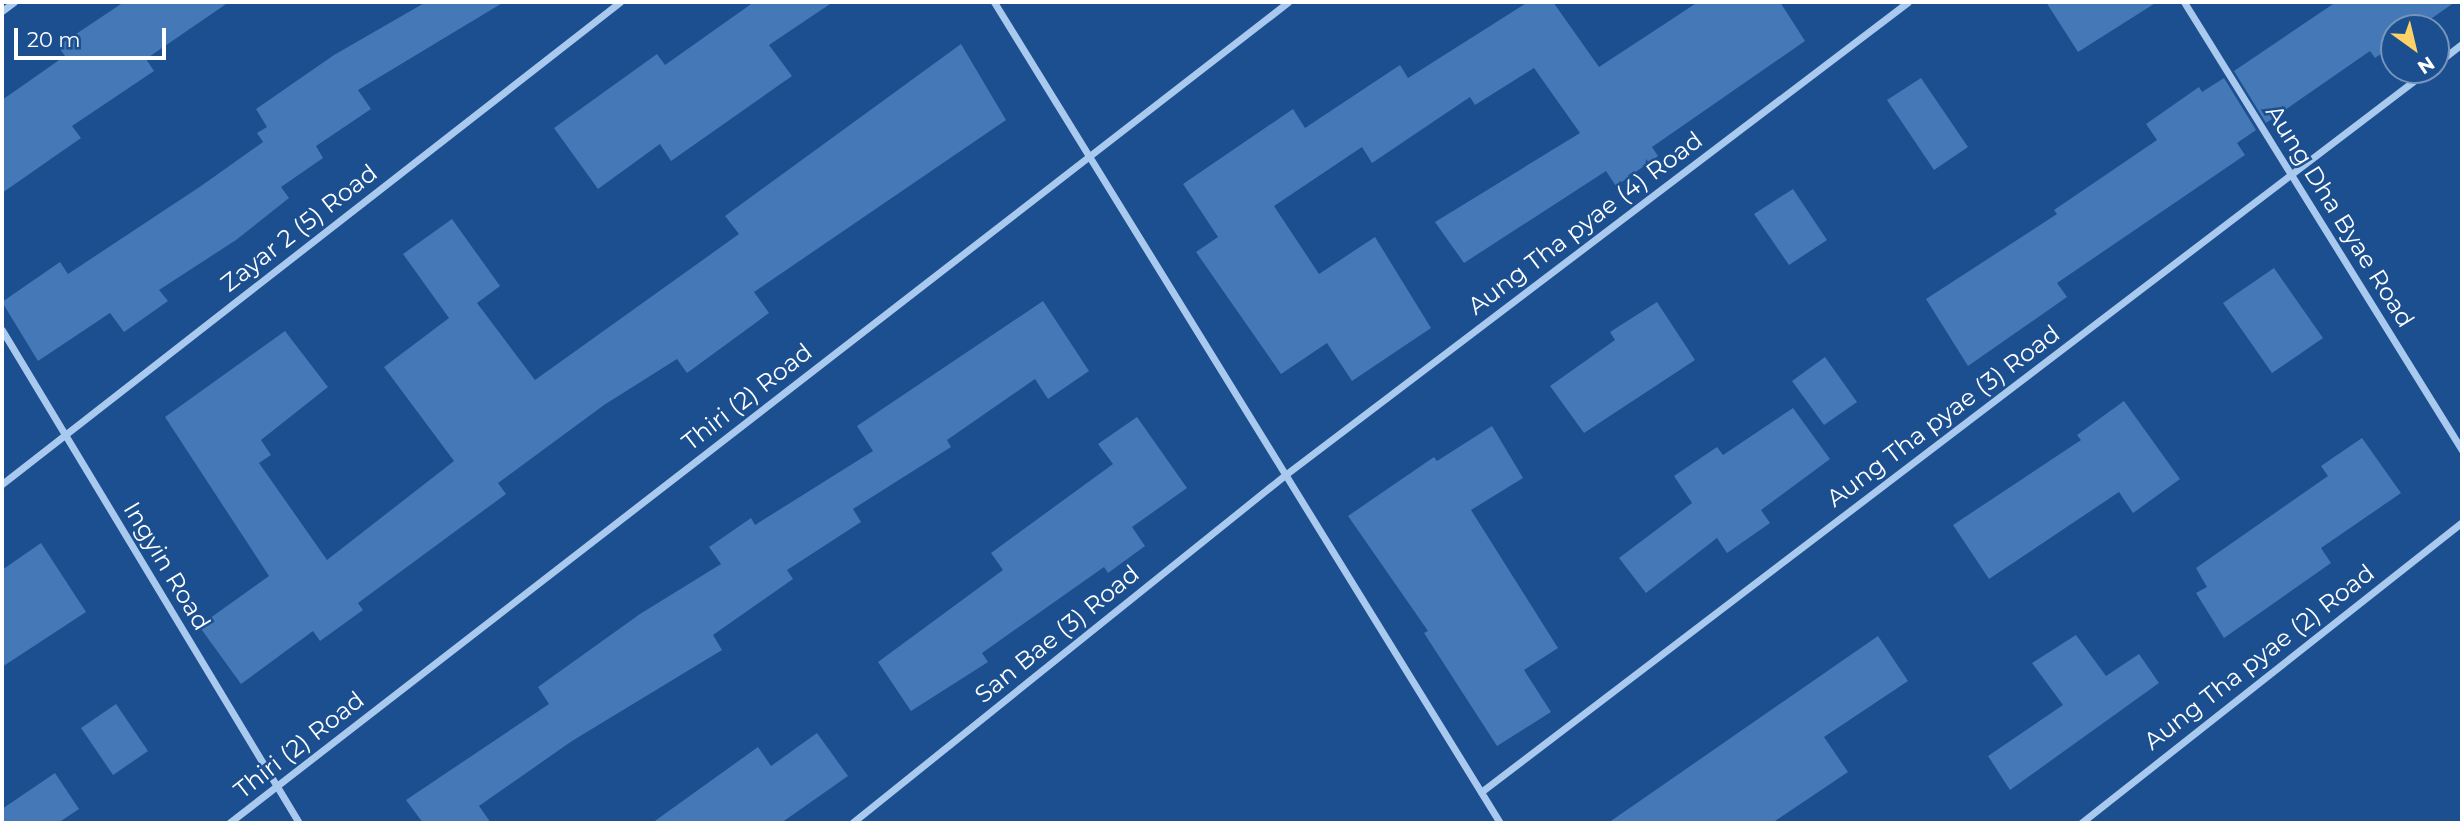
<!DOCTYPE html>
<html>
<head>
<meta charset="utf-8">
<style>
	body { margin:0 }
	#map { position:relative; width:2464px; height:825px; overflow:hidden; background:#1b4f8f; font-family:Montserrat,sans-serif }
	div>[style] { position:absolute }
	.building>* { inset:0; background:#4478b7 }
	.minor>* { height:7px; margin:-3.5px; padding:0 3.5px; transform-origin:3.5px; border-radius:3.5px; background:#a9c9ee }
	span { translate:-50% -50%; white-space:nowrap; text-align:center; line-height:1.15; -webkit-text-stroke:5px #1b4f8f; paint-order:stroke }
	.street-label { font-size:24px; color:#fff }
	.frame { position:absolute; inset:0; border:4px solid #fff; pointer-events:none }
	.north { position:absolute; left:2380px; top:14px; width:70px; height:70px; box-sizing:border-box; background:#1b4f8f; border:2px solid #7695bc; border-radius:50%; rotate:146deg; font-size:19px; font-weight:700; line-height:28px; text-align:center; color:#fff }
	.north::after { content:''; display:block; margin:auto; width:24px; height:32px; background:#ffd166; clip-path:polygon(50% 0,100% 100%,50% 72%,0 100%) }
	.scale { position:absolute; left:14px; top:28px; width:152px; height:32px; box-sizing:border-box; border:4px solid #fff; border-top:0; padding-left:9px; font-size:21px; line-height:24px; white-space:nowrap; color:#fff; -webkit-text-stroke:5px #1b4f8f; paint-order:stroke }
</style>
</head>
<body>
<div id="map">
	<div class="building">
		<i style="clip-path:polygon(124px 2px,229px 2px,146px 59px,154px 71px,72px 126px,81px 138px,2px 193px,2px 100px,65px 56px,58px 46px)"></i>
		<i style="clip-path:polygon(426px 2px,504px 2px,358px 90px,371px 109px,316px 146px,323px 158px,281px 187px,289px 198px,236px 240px,159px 290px,168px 301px,124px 332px,110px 313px,38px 361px,2px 302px,60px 262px,68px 274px,201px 186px,263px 142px,257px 133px,267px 127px,256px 109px,334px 55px)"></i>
		<i style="clip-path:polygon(754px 2px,833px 2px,769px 45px,792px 76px,671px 161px,660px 144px,598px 189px,554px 128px,657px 54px,665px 65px)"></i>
		<i style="clip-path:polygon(1528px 2px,1553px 2px,1599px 67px,1698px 2px,1780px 2px,1805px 41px,1652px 147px,1658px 156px,1616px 186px,1606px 171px,1464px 263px,1435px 222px,1580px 133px,1534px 68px,1475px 105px,1470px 97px,1372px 163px,1362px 147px,1274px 206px,1319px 274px,1375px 237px,1431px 328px,1352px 381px,1327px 343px,1281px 374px,1196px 252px,1218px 237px,1183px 184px,1293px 109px,1305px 128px,1400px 65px,1408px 78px)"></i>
		<i style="clip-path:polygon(2046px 2px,2157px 2px,2078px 52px)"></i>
		<i style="clip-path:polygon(2336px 2px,2455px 2px,2418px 28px,2394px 28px,2394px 45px,2375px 58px,2370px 51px,2266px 123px,2234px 71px)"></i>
		<i style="clip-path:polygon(961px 44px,1006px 120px,754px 292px,769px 313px,687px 373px,677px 359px,604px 405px,498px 483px,506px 494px,358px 603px,363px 610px,320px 641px,313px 631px,241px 684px,199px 626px,269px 576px,165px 417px,285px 331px,328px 387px,261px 440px,271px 455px,259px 463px,327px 560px,454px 461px,384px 367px,449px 318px,403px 254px,452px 219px,500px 286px,477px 303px,535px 380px,739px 234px,725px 216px)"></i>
		<i style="clip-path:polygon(1921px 78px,1968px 147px,1934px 170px,1887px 100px)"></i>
		<i style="clip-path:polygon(2224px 78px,2256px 130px,2237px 143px,2245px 155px,2057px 283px,2067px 297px,1968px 366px,1926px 299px,2057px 214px,2054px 210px,2157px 140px,2146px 124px,2199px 87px,2202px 92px)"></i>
		<i style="clip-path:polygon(1793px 189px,1827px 240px,1789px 265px,1754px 214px)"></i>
		<i style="clip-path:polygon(2274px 268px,2323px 338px,2272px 373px,2223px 303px)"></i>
		<i style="clip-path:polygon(1043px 301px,1089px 371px,1048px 399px,1035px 379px,947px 440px,951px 447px,853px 509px,861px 522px,787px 570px,793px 579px,713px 635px,722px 650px,572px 741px,479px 806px,491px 823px,423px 823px,406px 800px,549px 704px,538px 687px,640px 614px,721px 564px,709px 547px,751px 518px,755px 525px,873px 451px,857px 426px)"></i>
		<i style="clip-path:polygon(1657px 302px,1695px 360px,1584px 433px,1550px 386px,1615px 340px,1610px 332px)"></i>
		<i style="clip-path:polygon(1825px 357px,1857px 402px,1824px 425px,1792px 381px)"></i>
		<i style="clip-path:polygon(2124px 401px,2180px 479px,2133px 513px,2119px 492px,1989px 579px,1953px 525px,2081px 440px,2077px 435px)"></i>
		<i style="clip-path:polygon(1793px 408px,1830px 459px,1761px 510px,1770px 523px,1727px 553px,1717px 538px,1646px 593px,1619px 558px,1692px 503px,1674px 476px,1717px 447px,1723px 455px)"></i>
		<i style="clip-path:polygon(1137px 417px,1187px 488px,1132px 527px,1145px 546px,1108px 573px,1104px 567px,982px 653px,988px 662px,911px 711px,878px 662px,1003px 570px,991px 553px,1113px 464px,1098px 444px)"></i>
		<i style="clip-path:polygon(1492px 426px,1523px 478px,1471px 510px,1558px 648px,1524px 670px,1551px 712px,1497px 746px,1424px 633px,1428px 631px,1348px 516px,1434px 457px,1437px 461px)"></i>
		<i style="clip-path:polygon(2362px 438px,2401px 493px,2321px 548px,2331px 563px,2224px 638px,2196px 593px,2207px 587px,2196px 568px,2328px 476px,2321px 466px)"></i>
		<i style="clip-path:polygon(41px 543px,86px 612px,2px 667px,2px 570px)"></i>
		<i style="clip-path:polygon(2076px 635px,2106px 676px,2139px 654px,2159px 683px,2010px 790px,1988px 756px,2063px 705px,2032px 663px)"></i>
		<i style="clip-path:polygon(1878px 636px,1908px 681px,1824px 737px,1848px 772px,1772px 823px,1608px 823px)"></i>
		<i style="clip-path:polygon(116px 704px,148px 751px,113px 775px,81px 728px)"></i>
		<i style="clip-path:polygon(817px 733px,848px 776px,781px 823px,652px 823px,758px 747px,771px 766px)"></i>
		<i style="clip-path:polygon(55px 773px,79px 809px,58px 823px,2px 823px,2px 809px)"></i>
	</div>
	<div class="minor">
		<i style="left:994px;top:2px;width:964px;rotate:58.35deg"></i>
		<i style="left:2184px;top:2px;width:527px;rotate:58.18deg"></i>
		<i style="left:2px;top:11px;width:15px;rotate:-37deg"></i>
		<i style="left:2436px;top:64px;width:33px;rotate:-38deg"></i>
		<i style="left:2px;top:330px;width:576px;rotate:58.93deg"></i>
		<i style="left:2px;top:484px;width:784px;rotate:-37.95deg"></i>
		<i style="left:1481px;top:792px;width:1191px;rotate:-37.32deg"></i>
		<i style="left:229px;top:823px;width:1340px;rotate:-37.78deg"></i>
		<i style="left:852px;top:823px;width:556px;rotate:-38.79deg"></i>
		<i style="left:1285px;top:475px;width:782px;rotate:-37.21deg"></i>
		<i style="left:2081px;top:823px;width:486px;rotate:-38.3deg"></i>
	</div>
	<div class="street-label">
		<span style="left:2340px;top:216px;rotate:58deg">Aung Dha Byae Road</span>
		<span style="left:1585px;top:223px;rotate:-37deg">Aung Tha pyae (4) Road</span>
		<span style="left:299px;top:228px;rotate:-38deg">Zayar 2 (5) Road</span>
		<span style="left:747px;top:397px;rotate:-38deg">Thiri (2) Road</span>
		<span style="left:1943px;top:416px;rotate:-37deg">Aung Tha pyae (3) Road</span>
		<span style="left:167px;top:566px;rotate:59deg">Ingyin Road</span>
		<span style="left:1057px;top:634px;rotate:-39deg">San Bae (3) Road</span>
		<span style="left:2259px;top:657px;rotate:-38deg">Aung Tha pyae (2) Road</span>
		<span style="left:299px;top:745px;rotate:-38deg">Thiri (2) Road</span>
	</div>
	<div class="frame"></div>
	<div class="north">N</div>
	<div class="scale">20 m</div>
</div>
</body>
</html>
